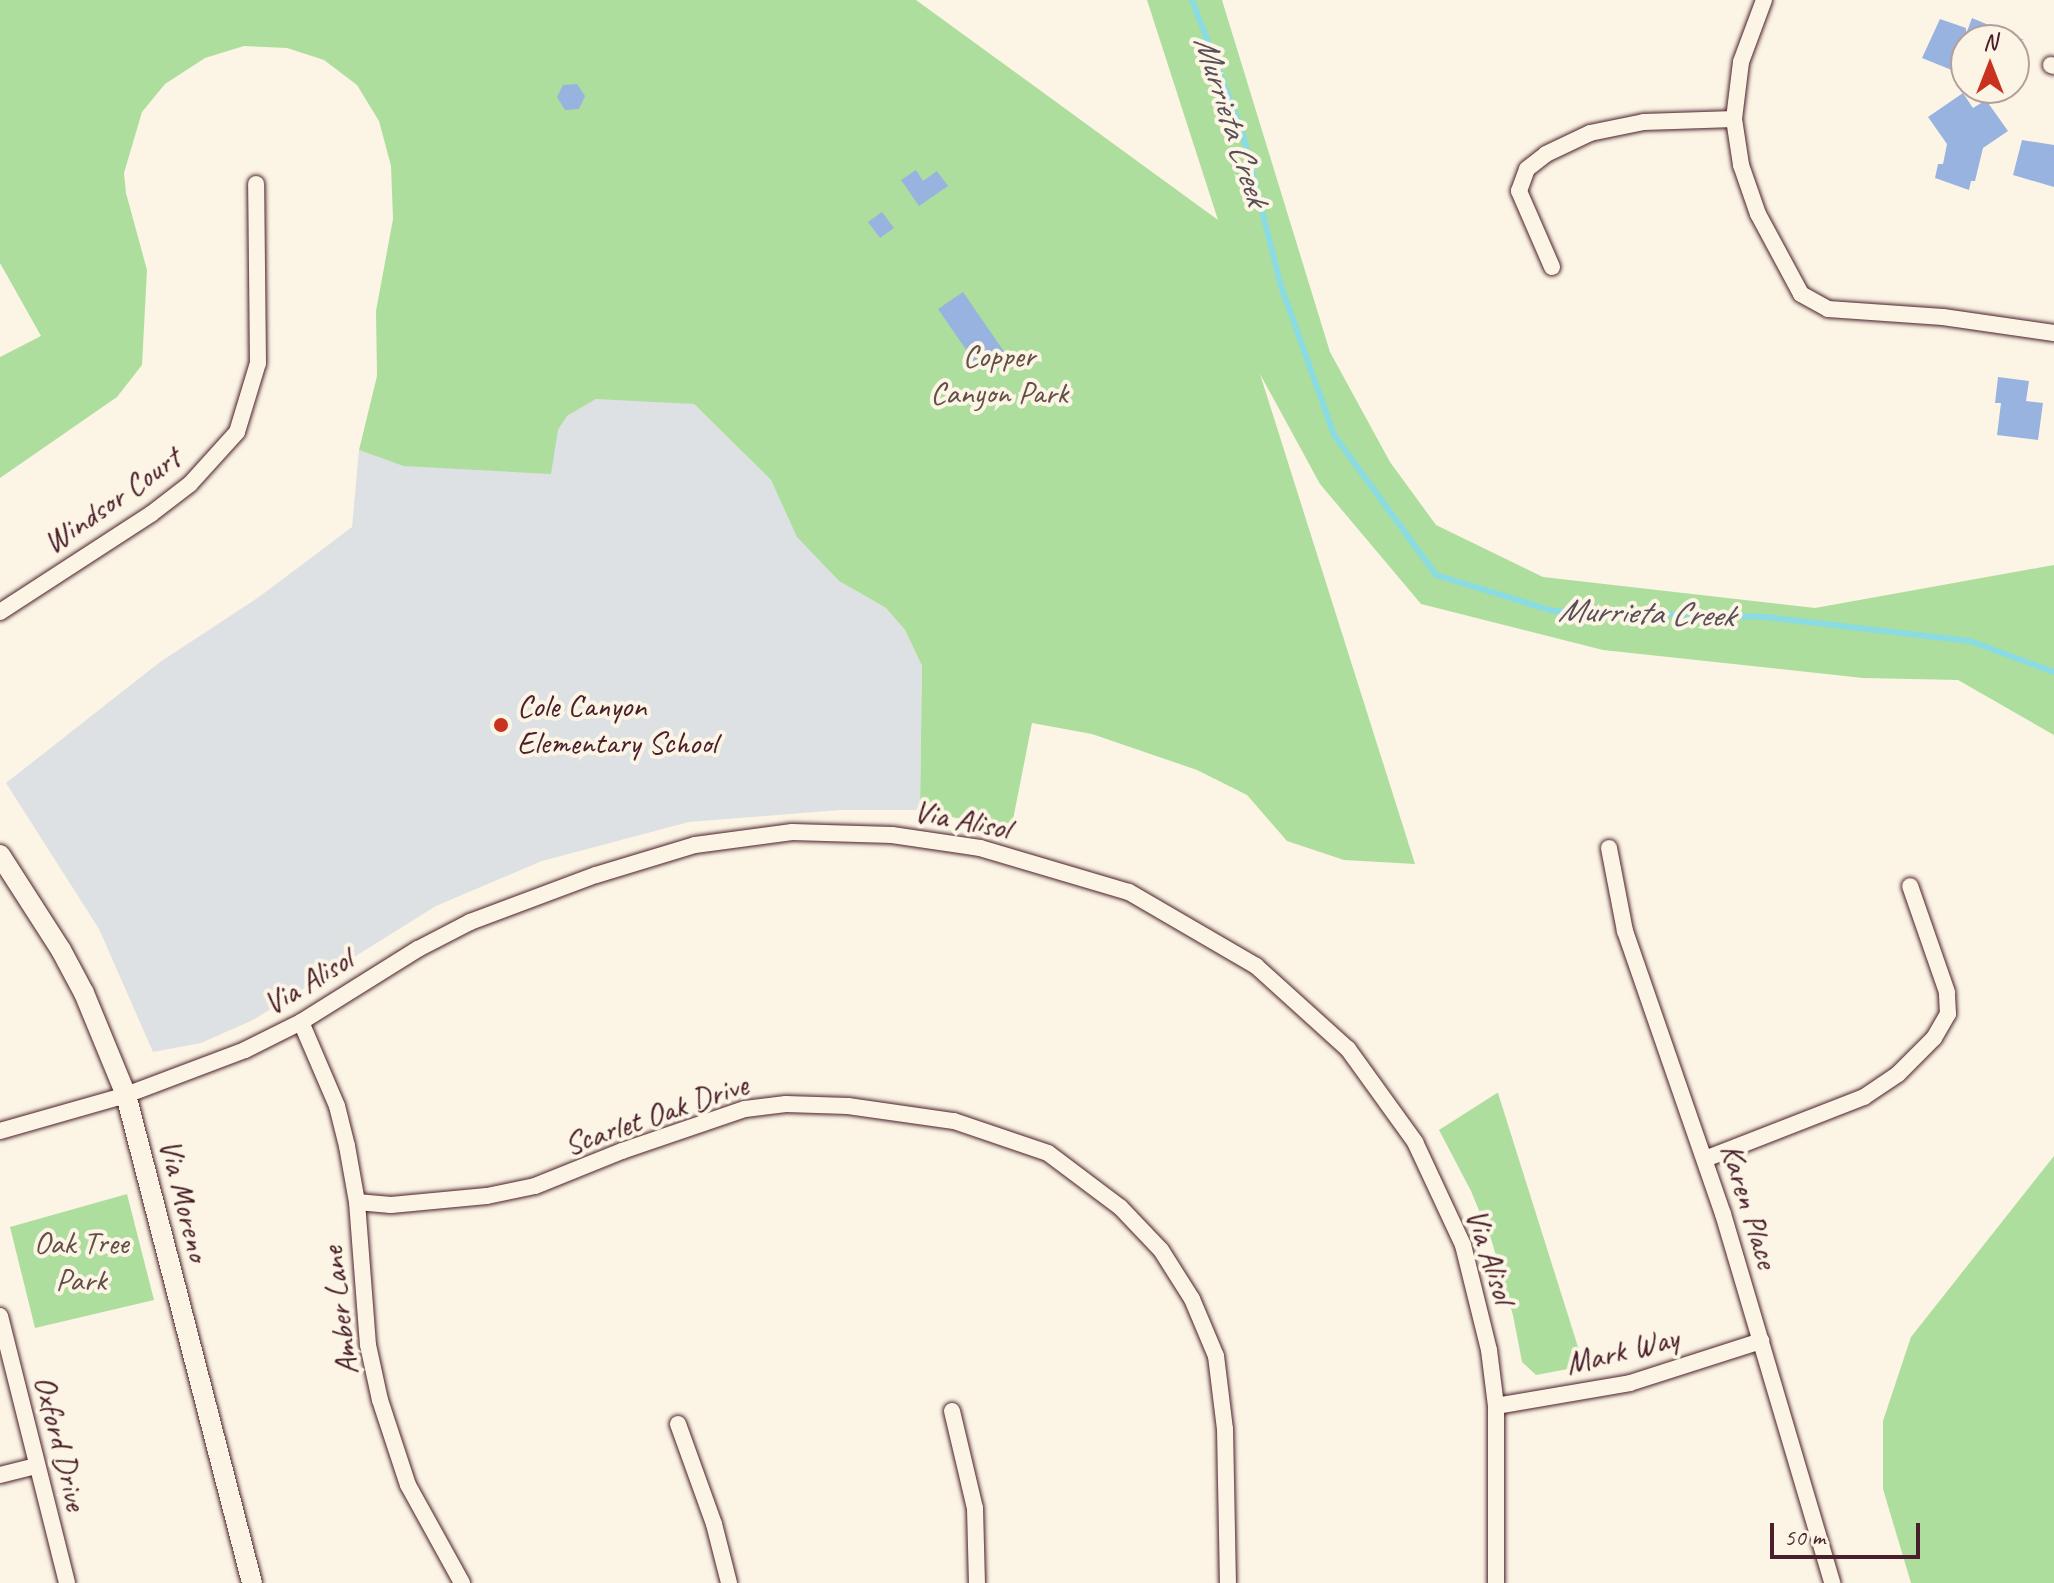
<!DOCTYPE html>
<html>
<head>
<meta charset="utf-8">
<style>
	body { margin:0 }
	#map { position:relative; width:2054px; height:1583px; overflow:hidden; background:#fcf5e5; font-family:Caveat,sans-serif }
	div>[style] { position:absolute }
	.built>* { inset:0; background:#dee1e3 }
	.green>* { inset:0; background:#adde9e }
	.stream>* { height:6px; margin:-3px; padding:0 3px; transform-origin:3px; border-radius:3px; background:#8adce2 }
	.building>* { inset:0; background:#98b3df }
	.roads { filter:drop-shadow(0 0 2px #4a1f2b) drop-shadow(0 0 2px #4a1f2b) }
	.minor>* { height:16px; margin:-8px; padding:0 8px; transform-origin:8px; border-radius:8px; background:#fcf5e5 }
	.tertiary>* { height:20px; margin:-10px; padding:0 10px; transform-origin:10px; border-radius:10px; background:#fcf5e5 }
	.dots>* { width:22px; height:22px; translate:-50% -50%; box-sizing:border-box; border:4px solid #fcf5e5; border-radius:50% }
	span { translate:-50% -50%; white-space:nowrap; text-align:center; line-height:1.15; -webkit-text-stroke:8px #fcf5e5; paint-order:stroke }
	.park-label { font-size:32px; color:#634f48 }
	.street-label { font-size:32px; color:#4a1f2b }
	.poi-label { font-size:32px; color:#4a1f2b }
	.left { translate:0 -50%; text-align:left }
	.water-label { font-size:34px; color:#5a4e59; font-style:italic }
	.north { position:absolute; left:1950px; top:24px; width:80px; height:80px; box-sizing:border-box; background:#fcf5e5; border:2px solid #b59f9b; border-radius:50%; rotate:0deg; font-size:22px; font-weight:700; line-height:32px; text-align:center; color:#4a1f2b }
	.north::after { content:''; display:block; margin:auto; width:28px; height:36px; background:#c8321e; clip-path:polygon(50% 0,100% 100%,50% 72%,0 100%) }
	.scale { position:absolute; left:1770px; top:1523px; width:150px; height:36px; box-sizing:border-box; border:4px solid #4a1f2b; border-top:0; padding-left:10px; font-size:24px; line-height:28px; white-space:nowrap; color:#4a1f2b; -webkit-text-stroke:6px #fcf5e5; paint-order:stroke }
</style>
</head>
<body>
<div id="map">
	<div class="built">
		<i style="clip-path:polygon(630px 398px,694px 404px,771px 480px,798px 537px,839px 581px,886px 608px,905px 630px,922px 666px,920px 810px,840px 810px,689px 822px,542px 861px,436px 906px,253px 1020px,201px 1043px,153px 1052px,99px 929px,6px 783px,160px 662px,259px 597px,352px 527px,359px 450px,403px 466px,558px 430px,567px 416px,596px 399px)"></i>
	</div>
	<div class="green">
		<i style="clip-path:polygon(0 0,916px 0,1218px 220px,1147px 0,1222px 0,1330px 352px,1390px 462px,1436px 525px,1543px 577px,1815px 608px,2054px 565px,2054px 735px,1958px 680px,1863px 678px,1603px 650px,1421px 604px,1320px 484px,1260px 374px,1415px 864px,1344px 860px,1287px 841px,1247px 795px,1197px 770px,1092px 734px,1032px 723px,1011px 830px,920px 810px,922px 666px,905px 630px,886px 608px,839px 581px,797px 537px,771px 480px,694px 404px,596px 399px,567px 416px,558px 430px,551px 474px,403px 466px,359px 450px,377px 376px,376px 311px,393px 219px,391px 166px,379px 121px,357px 85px,324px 60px,287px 48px,244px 46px,205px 58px,165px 84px,142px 112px,124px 173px,126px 193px,147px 270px,142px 365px,117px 397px,0 478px,0 357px,41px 336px,0 263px)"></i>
		<i style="clip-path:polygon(1497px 1093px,1498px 1093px,1584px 1366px,1536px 1375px,1522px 1362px,1513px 1315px,1492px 1242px,1471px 1191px,1439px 1130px)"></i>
		<i style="clip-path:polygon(2054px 1156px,2054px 1583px,1911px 1583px,1883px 1489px,1883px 1421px,1911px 1337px)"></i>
		<i style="clip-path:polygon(127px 1194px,154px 1300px,35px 1328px,10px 1227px)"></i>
	</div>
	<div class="stream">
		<i style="left:1192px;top:0;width:140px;rotate:69.1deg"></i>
		<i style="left:1242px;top:131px;width:160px;rotate:75.9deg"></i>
		<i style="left:1281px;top:286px;width:158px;rotate:70.4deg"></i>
		<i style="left:1334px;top:435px;width:173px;rotate:53.9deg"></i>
		<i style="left:1436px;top:575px;width:122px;rotate:17.1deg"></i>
		<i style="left:1553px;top:611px;width:213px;rotate:1.6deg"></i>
		<i style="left:1766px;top:617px;width:205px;rotate:6.7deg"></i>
		<i style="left:1970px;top:641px;width:90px;rotate:20.3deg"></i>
	</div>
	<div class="building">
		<i style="clip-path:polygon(1972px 18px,2024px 40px,1966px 40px,1966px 57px,1959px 73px,1922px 58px,1940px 19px,1966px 28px,1966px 34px)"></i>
		<i style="clip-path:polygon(577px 84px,585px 96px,579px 109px,565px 110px,557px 97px,563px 85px)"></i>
		<i style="clip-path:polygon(1963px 93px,1973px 108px,1986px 100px,2008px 131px,1983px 148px,1975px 181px,1971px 181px,1969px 190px,1935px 178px,1938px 164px,1943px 164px,1947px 144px,1928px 117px)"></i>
		<i style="clip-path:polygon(2022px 140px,2054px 145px,2054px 187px,2013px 175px)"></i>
		<i style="clip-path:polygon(916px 170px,923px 181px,937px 171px,948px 186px,919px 206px,901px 180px)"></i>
		<i style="clip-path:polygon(882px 212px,894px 228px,880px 238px,868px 222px)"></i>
		<i style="clip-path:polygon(963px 292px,1005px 353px,980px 370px,938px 309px)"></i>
		<i style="clip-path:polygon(1998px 377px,2029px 381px,2026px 401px,2043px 403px,2038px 440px,1997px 435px,2001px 403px,1995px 403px)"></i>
	</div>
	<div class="roads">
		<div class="minor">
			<i style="left:1764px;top:0;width:66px;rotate:110.4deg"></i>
			<i style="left:1741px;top:62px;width:57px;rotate:97deg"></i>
			<i style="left:1734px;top:119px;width:47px;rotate:81.3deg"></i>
			<i style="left:1741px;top:165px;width:52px;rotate:70.9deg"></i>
			<i style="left:1758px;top:214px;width:91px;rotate:61.7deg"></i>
			<i style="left:1801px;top:294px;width:31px;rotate:29deg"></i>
			<i style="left:1828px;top:309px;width:115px;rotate:4deg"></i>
			<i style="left:1943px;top:317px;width:112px;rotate:8.2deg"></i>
			<i style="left:2051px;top:65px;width:3px;rotate:18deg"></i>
			<i style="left:1552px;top:267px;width:83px;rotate:-113.5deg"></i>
			<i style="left:1519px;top:191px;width:23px;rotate:-70deg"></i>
			<i style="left:1527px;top:169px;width:24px;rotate:-38deg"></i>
			<i style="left:1546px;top:154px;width:49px;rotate:-25.5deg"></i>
			<i style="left:1590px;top:133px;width:55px;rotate:-11.5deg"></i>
			<i style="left:1644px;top:122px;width:90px;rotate:-1.9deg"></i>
			<i style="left:0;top:612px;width:180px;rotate:-33deg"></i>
			<i style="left:151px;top:514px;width:49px;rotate:-37.6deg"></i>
			<i style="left:190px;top:484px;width:70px;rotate:-47.9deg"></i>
			<i style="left:237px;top:432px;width:72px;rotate:-73.1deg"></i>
			<i style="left:258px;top:363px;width:179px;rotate:-90.6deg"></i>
			<i style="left:1609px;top:848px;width:85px;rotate:79.1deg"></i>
			<i style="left:1625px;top:931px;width:299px;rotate:70.9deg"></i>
			<i style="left:1723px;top:1214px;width:385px;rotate:73.5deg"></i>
			<i style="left:301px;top:1022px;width:91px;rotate:66.8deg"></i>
			<i style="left:337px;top:1106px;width:41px;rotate:76deg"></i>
			<i style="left:347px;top:1146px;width:57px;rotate:79.9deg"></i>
			<i style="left:357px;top:1202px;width:143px;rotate:85.6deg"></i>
			<i style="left:368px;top:1345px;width:56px;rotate:77.7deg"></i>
			<i style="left:380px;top:1400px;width:89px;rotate:71.8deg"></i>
			<i style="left:408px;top:1485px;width:112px;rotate:61.1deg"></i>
			<i style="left:0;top:1131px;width:131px;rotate:-15.9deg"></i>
			<i style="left:126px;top:1095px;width:127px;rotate:-20.7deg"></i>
			<i style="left:245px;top:1050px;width:63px;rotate:-26.6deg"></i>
			<i style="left:301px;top:1022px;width:138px;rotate:-32deg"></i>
			<i style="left:418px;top:949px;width:59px;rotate:-27.4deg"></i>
			<i style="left:470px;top:922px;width:134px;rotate:-20.5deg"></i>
			<i style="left:596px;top:875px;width:103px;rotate:-16.9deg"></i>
			<i style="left:695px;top:845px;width:98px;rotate:-7.6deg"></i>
			<i style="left:792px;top:832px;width:100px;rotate:1.7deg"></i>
			<i style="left:892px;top:835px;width:89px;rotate:8.4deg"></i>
			<i style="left:980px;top:848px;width:155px;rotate:16.5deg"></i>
			<i style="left:1129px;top:892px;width:147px;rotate:30.2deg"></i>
			<i style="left:1256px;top:966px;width:124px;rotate:42.1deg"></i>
			<i style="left:1348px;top:1049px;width:115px;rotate:54.2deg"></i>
			<i style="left:1415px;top:1142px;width:114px;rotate:65deg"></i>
			<i style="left:1463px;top:1245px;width:108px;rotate:76.1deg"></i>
			<i style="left:1489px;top:1350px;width:56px;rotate:82.9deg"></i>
			<i style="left:1496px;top:1406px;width:177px;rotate:90deg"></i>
			<i style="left:1705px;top:1159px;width:171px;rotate:-21.3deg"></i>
			<i style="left:1864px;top:1097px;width:41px;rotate:-34.1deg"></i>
			<i style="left:1898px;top:1074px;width:51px;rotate:-45deg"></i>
			<i style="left:1934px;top:1038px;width:28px;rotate:-60deg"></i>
			<i style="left:1948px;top:1014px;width:22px;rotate:-93deg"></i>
			<i style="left:1947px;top:992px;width:112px;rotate:-109.2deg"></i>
			<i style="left:357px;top:1202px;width:34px;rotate:5deg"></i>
			<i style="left:391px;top:1205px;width:96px;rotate:-5.4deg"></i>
			<i style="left:487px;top:1196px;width:49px;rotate:-11.8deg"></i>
			<i style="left:535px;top:1186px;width:94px;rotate:-21.9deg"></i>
			<i style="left:622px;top:1151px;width:130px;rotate:-18.9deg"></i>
			<i style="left:745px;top:1109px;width:41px;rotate:-7deg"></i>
			<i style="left:786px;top:1104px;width:62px;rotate:1.8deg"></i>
			<i style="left:848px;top:1106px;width:107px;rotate:8.1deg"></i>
			<i style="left:954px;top:1121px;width:99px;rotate:18.8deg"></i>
			<i style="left:1048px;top:1153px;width:90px;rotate:36.9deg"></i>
			<i style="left:1120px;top:1207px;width:59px;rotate:46.4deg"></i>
			<i style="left:1161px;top:1250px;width:58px;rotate:57.7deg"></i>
			<i style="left:1192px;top:1299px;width:62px;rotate:67.2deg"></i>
			<i style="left:1216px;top:1356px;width:74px;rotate:83deg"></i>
			<i style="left:1225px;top:1429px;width:154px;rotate:88.9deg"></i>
			<i style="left:0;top:1316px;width:275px;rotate:75.9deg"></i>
			<i style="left:1496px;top:1406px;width:136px;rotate:-9.7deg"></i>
			<i style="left:1630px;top:1383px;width:138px;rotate:-17.8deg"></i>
			<i style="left:952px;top:1411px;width:100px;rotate:76.7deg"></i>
			<i style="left:975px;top:1508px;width:75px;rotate:88.5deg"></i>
			<i style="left:678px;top:1424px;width:106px;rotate:70.2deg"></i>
			<i style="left:714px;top:1524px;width:61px;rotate:75.7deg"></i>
			<i style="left:0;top:1475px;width:37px;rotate:-14deg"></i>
		</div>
		<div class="tertiary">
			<i style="left:0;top:855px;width:113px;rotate:57.3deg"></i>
			<i style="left:61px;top:950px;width:49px;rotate:61.9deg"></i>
			<i style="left:84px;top:993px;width:110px;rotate:67.6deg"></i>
			<i style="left:126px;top:1095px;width:504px;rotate:75.52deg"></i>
		</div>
	</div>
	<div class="dots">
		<i style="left:501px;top:725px;background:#c8321e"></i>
	</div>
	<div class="park-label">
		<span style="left:999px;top:375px">Copper<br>Canyon Park</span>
		<span style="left:81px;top:1262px">Oak Tree<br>Park</span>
	</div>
	<div class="street-label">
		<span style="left:112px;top:501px;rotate:-35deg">Windsor Court</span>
		<span style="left:962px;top:820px;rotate:11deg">Via Alisol</span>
		<span style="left:308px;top:982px;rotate:-31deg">Via Alisol</span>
		<span style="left:656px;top:1115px;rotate:-19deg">Scarlet Oak Drive</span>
		<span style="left:184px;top:1200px;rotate:76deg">Via Moreno</span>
		<span style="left:1749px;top:1206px;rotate:73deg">Karen Place</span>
		<span style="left:1490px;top:1256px;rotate:72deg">Via Alisol</span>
		<span style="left:340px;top:1311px;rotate:-97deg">Amber Lane</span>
		<span style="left:1622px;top:1351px;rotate:-14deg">Mark Way</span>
		<span style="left:60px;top:1443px;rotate:76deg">Oxford Drive</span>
	</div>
	<div class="poi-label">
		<span class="left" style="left:517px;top:725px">Cole Canyon<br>Elementary School</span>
	</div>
	<div class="water-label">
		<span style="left:1232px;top:120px;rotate:72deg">Murrieta Creek</span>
		<span style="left:1646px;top:612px;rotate:2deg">Murrieta Creek</span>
	</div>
	<div class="north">N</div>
	<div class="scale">50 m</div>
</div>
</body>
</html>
